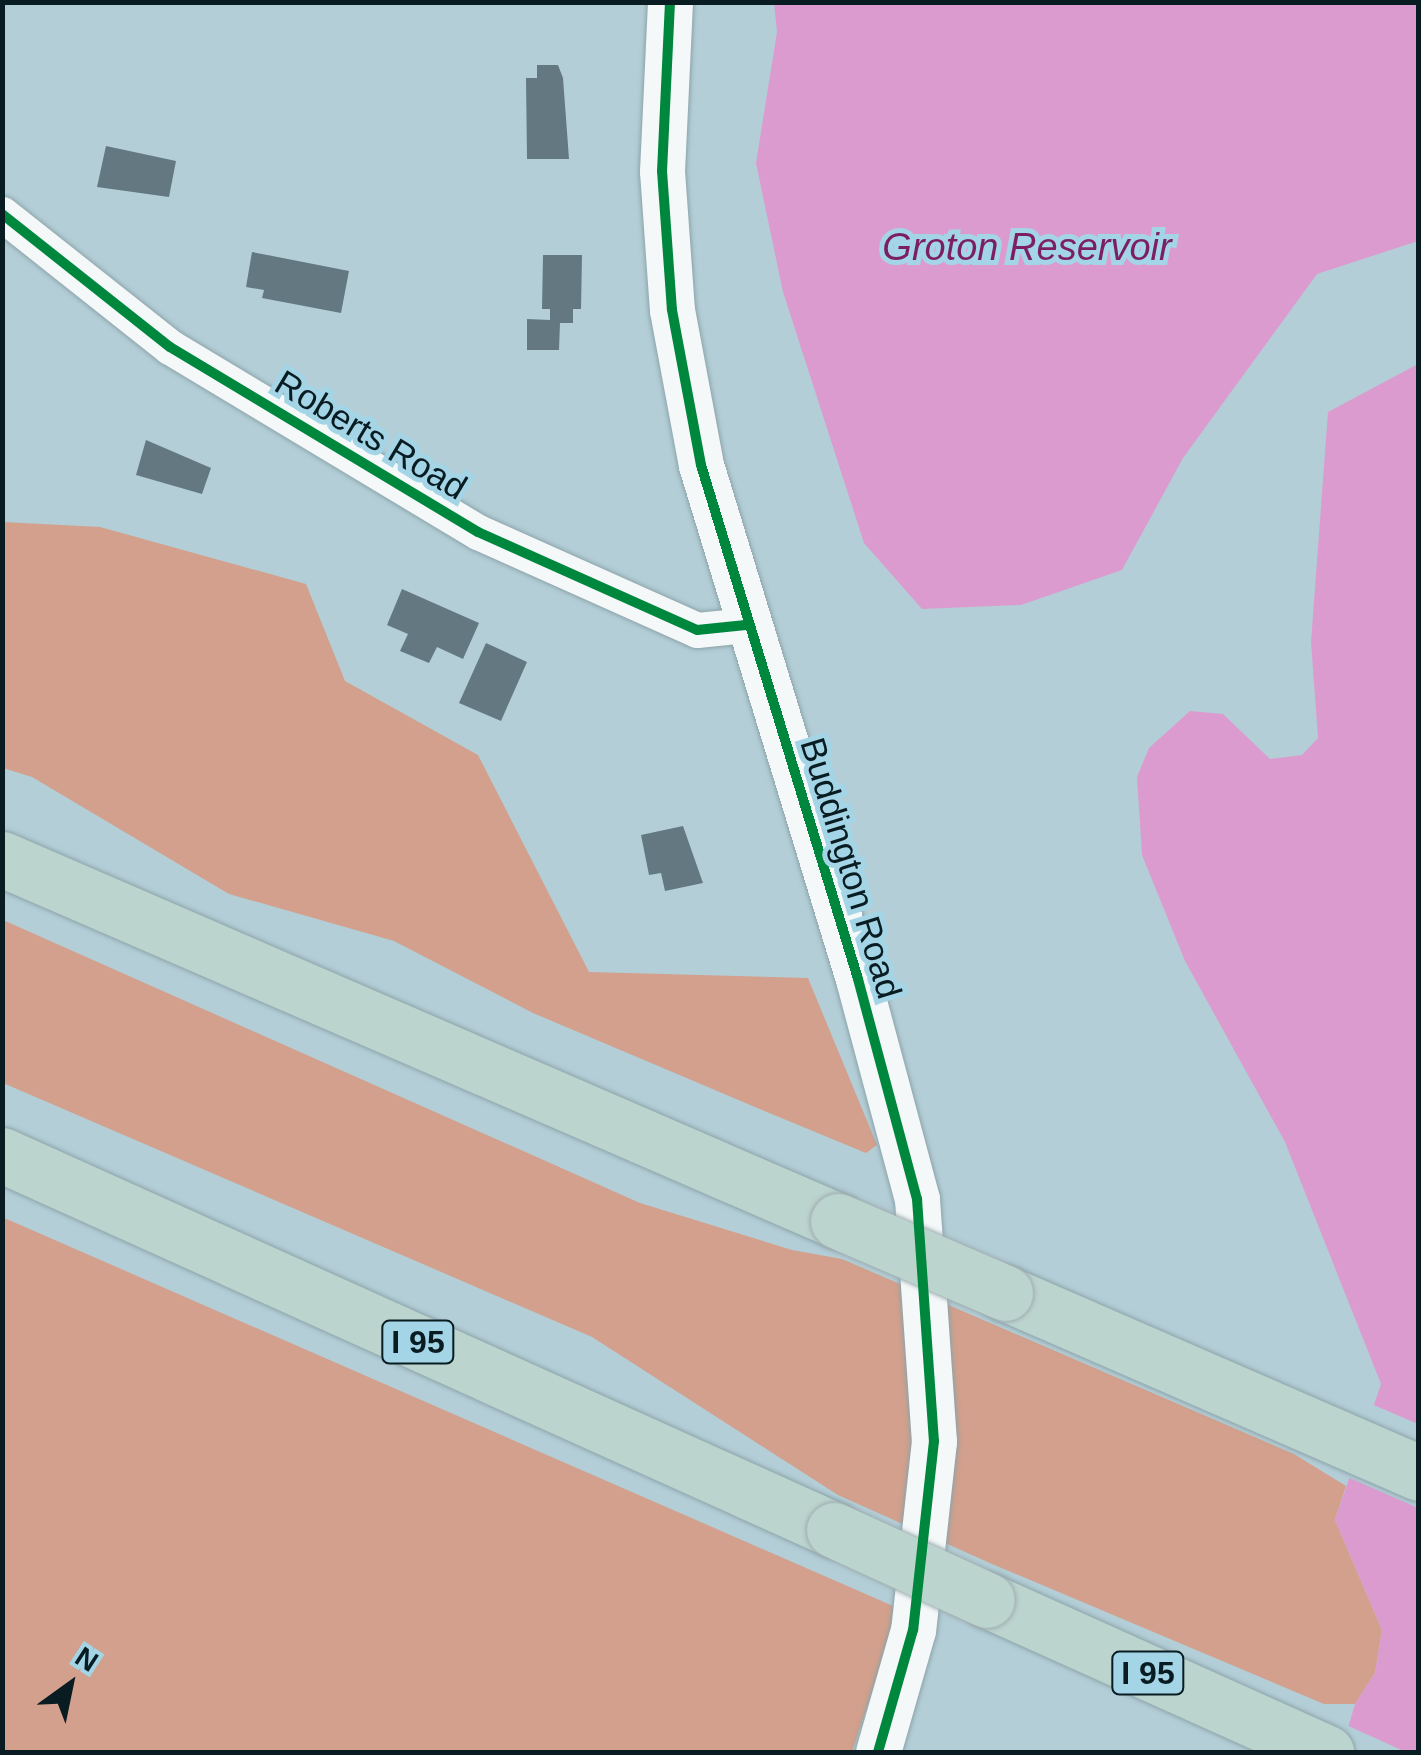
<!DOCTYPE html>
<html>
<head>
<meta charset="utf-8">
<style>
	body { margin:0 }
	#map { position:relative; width:1421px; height:1755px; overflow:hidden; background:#b3ced7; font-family:Helvetica,sans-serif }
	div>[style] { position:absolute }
	.green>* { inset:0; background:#d2a08c }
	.water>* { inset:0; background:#dc9bcf }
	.pier>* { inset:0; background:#b3ced7 }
	.building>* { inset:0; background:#647881 }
	.roads { filter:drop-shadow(0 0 2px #8da3a9) drop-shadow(0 0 2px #8da3a9) }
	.minor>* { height:35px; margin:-17.5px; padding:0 17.5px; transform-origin:17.5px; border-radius:17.5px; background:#f4f8f9 }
	.tertiary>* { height:45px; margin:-22.5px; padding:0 22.5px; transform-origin:22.5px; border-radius:22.5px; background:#f4f8f9 }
	.motorway>* { height:55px; margin:-27.5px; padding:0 27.5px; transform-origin:27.5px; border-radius:27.5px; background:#bcd4ce }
	.bridges { filter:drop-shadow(0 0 2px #9dacb0) drop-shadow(0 0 2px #9dacb0) }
	.motorway-bridge>* { height:55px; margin:-27.5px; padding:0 27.5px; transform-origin:27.5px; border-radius:27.5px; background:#bcd4ce }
	.cycleway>* { height:10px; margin:-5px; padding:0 5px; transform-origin:5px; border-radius:5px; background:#00873e }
	span { translate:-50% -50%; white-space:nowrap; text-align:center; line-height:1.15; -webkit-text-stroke:10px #a4d5e6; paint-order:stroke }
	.shield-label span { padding:2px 8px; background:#a4d5e6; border:2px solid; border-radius:8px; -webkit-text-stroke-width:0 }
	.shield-label { font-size:32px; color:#091c22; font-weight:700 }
	.street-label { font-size:35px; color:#091c22 }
	.water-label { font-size:38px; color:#7b1f62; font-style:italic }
	.frame { position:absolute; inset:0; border:5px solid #091c22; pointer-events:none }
	.north { position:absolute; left:20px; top:1635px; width:100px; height:100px; -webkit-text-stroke:8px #a4d5e6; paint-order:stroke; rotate:33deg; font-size:28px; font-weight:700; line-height:40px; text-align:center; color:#091c22 }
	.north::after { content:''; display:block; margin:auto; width:35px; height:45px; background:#091c22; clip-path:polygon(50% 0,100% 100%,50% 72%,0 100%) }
</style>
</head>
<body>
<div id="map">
	<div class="green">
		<i style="clip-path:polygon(3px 522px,100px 527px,306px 584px,345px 681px,478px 755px,589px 972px,808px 978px,877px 1145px,866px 1153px,755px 1107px,533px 1013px,394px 941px,229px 894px,32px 777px,3px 768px)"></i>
		<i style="clip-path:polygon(3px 920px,640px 1203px,792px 1250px,842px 1259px,1294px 1454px,1346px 1486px,1335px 1520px,1382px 1630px,1375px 1673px,1355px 1704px,1324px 1704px,992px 1564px,838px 1495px,592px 1337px,3px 1083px)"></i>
		<i style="clip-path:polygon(2px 1217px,900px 1609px,852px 1752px,3px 1752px)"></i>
	</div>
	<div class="water">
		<i style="clip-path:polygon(774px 3px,1418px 3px,1418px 241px,1317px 274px,1183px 458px,1122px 570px,1021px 605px,922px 609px,864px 543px,783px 292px,756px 163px,777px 32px)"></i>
		<i style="clip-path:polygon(1418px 364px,1418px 1752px,1341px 1752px,1355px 1704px,1375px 1673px,1382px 1630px,1335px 1520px,1381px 1384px,1285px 1142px,1185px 961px,1142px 855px,1137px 777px,1149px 748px,1190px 711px,1223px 714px,1270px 759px,1302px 755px,1318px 738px,1311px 642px,1328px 412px)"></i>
	</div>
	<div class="pier">
		<i style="clip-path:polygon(1369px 1403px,1418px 1424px,1418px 1508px,1345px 1476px)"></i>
		<i style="clip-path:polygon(1344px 1724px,1406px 1752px,1336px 1752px)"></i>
	</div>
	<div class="building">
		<i style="clip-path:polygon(537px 65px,558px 65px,563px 78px,569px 159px,527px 159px,526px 78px,537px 78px)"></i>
		<i style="clip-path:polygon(106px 146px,176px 161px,169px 197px,97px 187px)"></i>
		<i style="clip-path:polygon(252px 252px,349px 271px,341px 313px,262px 298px,264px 290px,246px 287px)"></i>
		<i style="clip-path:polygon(543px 255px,582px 255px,581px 309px,573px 309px,573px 323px,560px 323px,559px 350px,527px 350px,527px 319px,550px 320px,550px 309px,542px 309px)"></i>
		<i style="clip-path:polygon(146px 440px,211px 468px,202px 494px,136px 475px)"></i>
		<i style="clip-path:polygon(402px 589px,479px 623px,463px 659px,437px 647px,429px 663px,400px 651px,408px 634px,387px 625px)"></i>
		<i style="clip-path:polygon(486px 643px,527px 662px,501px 721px,459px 703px)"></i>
		<i style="clip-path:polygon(683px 826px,703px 883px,665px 891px,661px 873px,649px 875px,641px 835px)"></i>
	</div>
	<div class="roads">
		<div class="minor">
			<i style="left:2px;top:214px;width:214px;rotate:38.4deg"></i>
			<i style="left:170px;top:347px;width:359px;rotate:31deg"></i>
			<i style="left:478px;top:532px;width:240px;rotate:24.1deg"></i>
			<i style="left:697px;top:630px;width:49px;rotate:-5.8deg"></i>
		</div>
		<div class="tertiary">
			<i style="left:670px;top:2px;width:169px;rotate:92.7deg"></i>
			<i style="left:662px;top:171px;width:139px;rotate:85.9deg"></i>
			<i style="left:672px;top:310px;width:158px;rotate:79.4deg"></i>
			<i style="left:701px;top:465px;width:537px;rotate:73.01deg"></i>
			<i style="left:858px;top:979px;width:228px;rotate:75deg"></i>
			<i style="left:917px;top:1199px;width:243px;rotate:86deg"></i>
			<i style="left:934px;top:1441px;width:190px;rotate:96.3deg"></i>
			<i style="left:913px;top:1630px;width:127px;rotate:106deg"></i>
		</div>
		<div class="motorway">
			<i style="left:2px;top:859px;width:911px;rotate:23.41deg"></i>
			<i style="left:2px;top:1155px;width:913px;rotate:24.26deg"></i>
			<i style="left:1005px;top:1293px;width:451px;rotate:23.5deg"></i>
			<i style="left:987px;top:1600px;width:372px;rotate:24.2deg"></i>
		</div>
	</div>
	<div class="bridges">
		<div class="motorway-bridge">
			<i style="left:838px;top:1221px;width:182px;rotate:23.3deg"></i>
			<i style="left:834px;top:1530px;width:168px;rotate:24.6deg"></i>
		</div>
	</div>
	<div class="cycleway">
		<i style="left:670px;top:2px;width:169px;rotate:92.7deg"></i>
		<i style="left:662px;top:171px;width:139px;rotate:85.9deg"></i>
		<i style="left:672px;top:310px;width:158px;rotate:79.4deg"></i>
		<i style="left:701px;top:465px;width:537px;rotate:73.01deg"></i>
		<i style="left:858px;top:979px;width:228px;rotate:75deg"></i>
		<i style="left:917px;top:1199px;width:243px;rotate:86deg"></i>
		<i style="left:934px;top:1441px;width:190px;rotate:96.3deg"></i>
		<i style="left:913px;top:1630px;width:127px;rotate:106deg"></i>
		<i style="left:2px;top:214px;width:214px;rotate:38.4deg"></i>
		<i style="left:170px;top:347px;width:359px;rotate:31deg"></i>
		<i style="left:478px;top:532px;width:240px;rotate:24.1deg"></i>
		<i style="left:697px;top:630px;width:49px;rotate:-5.8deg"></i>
	</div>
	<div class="shield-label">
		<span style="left:418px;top:1342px">I 95</span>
		<span style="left:1148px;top:1673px">I 95</span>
	</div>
	<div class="street-label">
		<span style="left:371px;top:435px;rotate:31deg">Roberts Road</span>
		<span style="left:851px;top:868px;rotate:73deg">Buddington Road</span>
	</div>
	<div class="water-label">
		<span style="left:1027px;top:248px">Groton Reservoir</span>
	</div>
	<div class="frame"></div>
	<div class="north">N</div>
</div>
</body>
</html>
